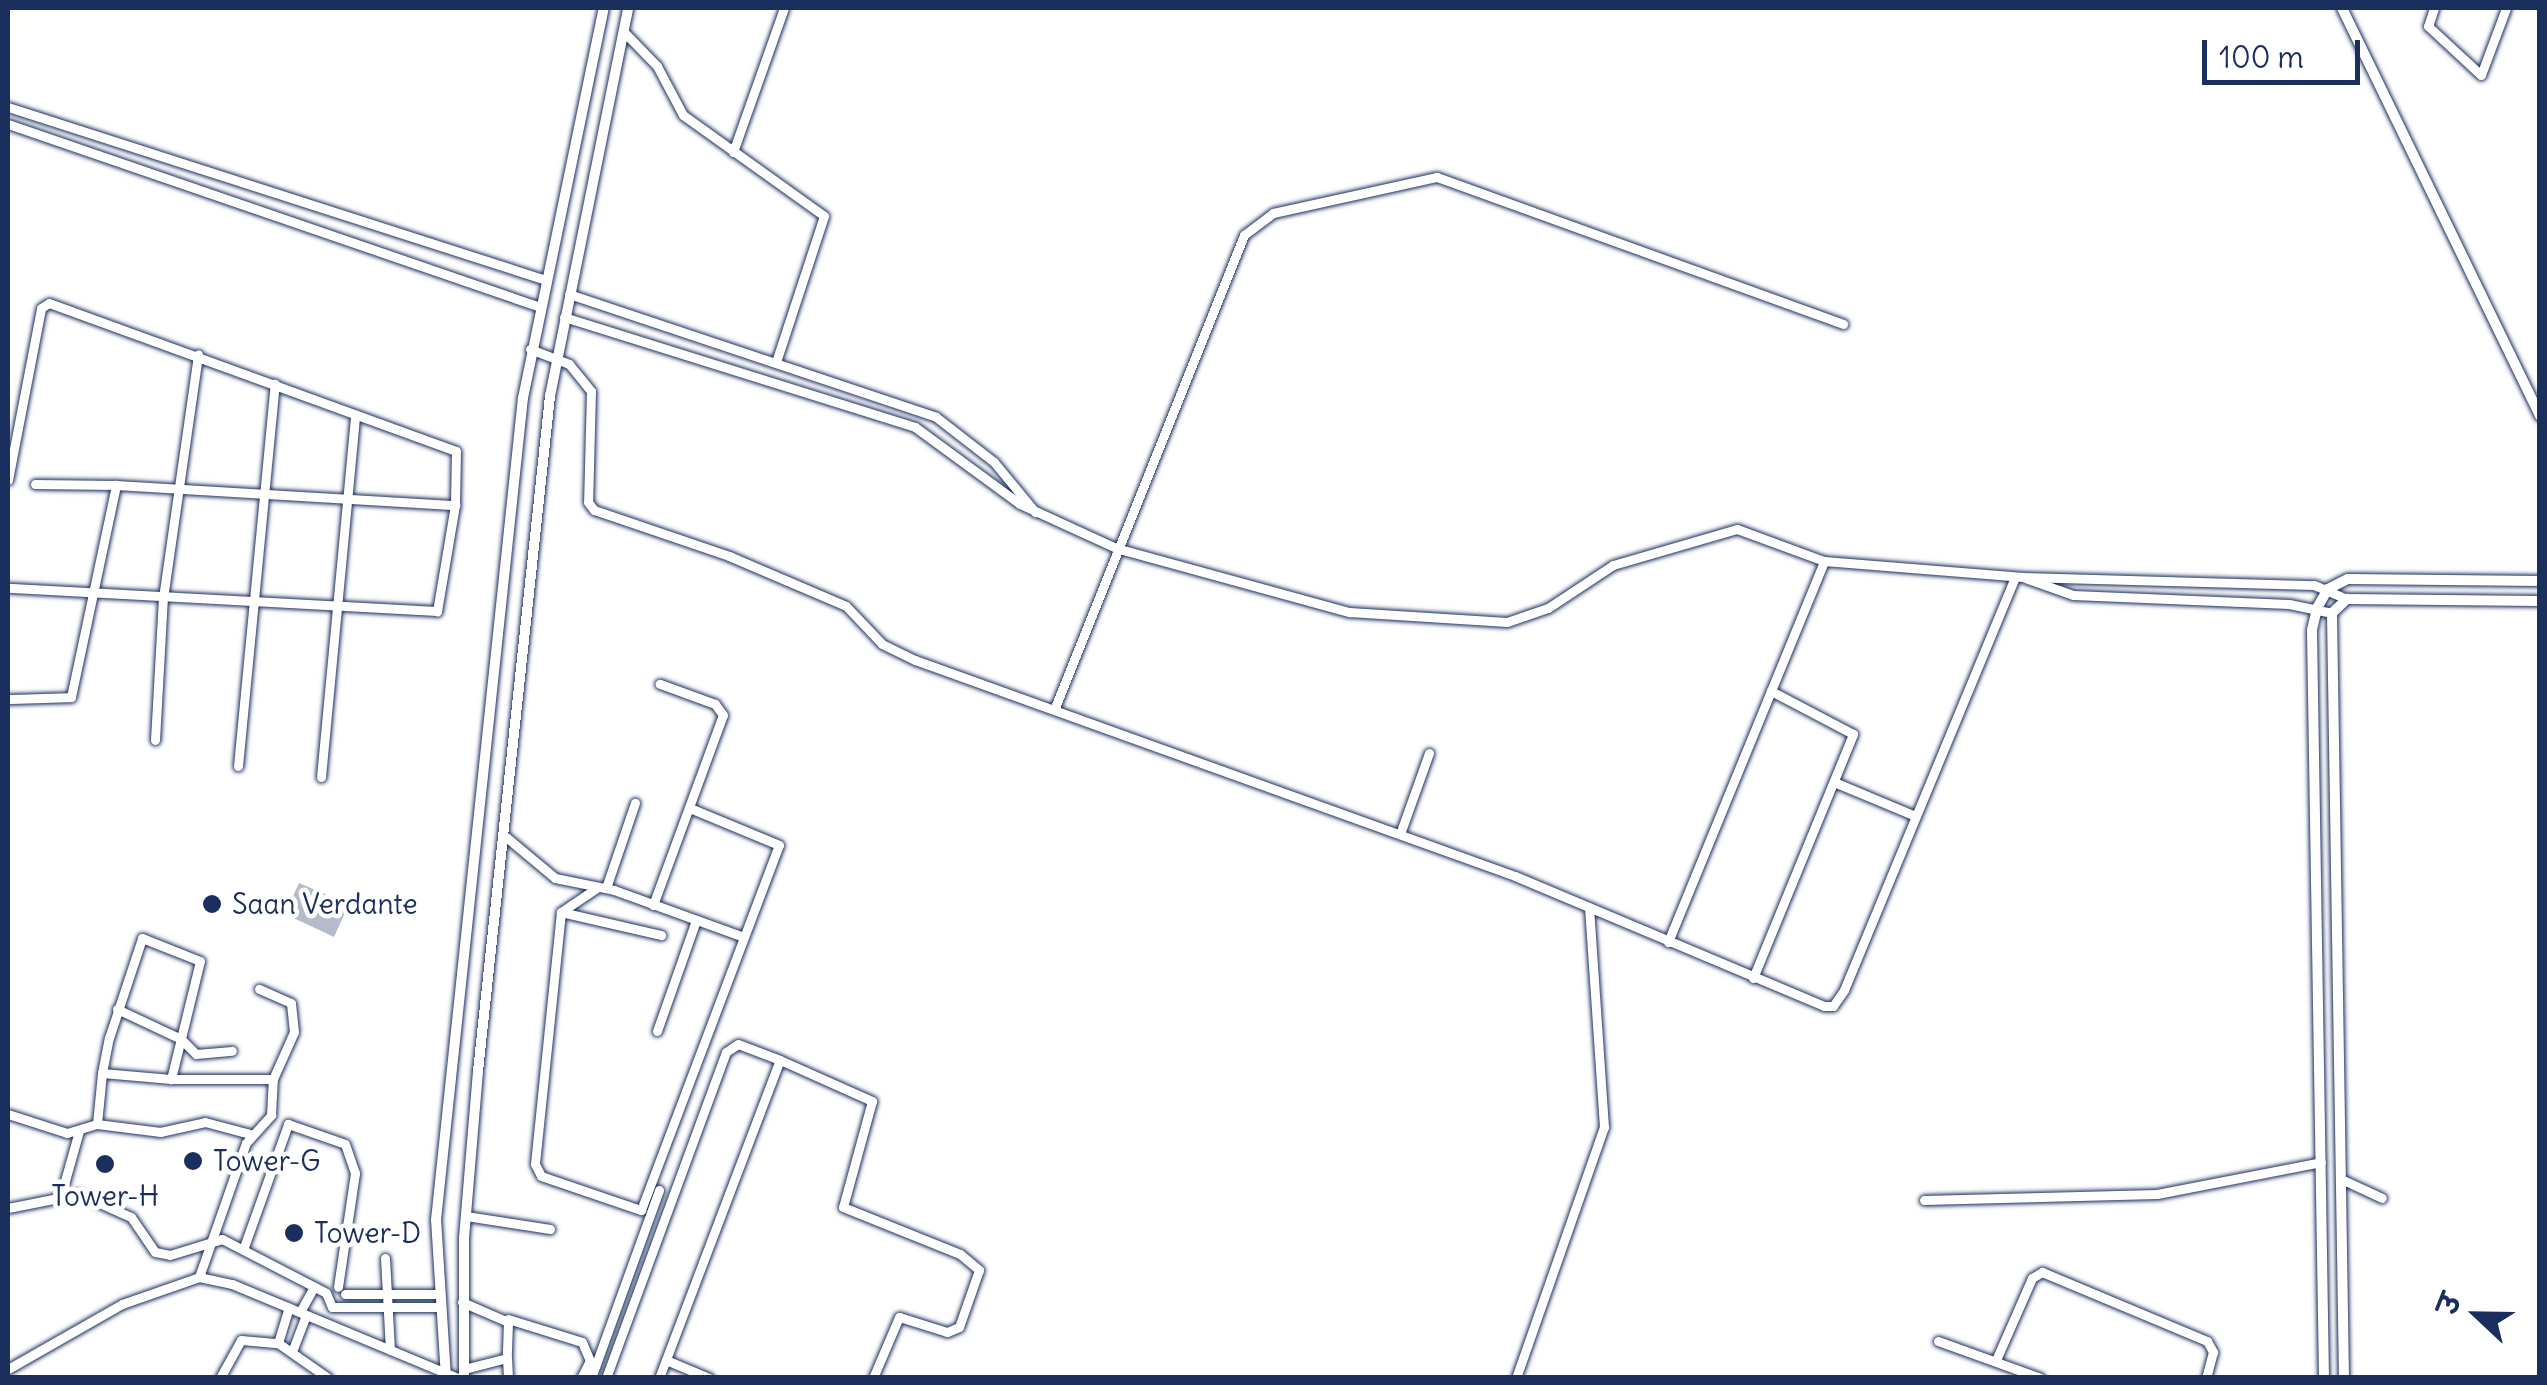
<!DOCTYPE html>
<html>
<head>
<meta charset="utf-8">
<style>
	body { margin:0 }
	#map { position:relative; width:2547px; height:1385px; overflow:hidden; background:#fff; font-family:Delius,"Playpen Sans Deva",sans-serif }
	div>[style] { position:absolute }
	.water>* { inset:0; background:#b5bbca }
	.roads { filter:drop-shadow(0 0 2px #1b2f5e) drop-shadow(0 0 2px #1b2f5e) }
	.minor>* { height:9px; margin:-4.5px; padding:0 4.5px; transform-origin:4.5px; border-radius:4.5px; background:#fff }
	.tertiary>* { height:10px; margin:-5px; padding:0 5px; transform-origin:5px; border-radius:5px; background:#fff }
	.dots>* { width:28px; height:28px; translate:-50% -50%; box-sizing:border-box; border:5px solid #fff; border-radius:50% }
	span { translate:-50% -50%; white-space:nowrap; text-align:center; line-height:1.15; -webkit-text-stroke:9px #fff; paint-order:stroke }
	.poi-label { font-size:28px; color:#1b2f5e }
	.left { translate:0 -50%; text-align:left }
	.frame { position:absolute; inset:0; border:10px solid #1b2f5e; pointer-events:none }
	.north { position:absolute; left:2427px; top:1265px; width:100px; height:100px; -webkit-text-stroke:8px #fff; paint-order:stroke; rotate:292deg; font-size:28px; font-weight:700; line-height:40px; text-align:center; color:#1b2f5e }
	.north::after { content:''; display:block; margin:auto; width:35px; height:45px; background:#1b2f5e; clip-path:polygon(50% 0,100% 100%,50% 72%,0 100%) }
	.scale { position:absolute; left:2202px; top:40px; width:158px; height:45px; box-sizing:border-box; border:5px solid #1b2f5e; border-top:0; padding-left:12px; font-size:30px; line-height:35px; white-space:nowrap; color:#1b2f5e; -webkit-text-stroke:8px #fff; paint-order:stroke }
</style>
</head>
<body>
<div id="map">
	<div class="water">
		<i style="clip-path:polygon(299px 883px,349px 904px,334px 937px,285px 914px)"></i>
	</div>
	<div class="roads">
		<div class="minor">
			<i style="left:2434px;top:8px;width:19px;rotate:108deg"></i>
			<i style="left:2428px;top:26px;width:72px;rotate:42.8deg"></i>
			<i style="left:2481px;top:75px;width:72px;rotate:-69.5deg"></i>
			<i style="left:623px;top:31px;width:49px;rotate:45.8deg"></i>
			<i style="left:657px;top:66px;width:55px;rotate:62deg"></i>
			<i style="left:683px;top:115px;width:173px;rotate:35.6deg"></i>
			<i style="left:824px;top:216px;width:151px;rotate:108.2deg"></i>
			<i style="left:8px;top:107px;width:565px;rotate:17.83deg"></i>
			<i style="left:8px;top:124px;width:563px;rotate:18.98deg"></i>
			<i style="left:733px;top:152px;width:153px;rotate:-70.5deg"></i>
			<i style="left:569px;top:294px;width:387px;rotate:18.5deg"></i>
			<i style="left:936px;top:417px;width:73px;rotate:37.8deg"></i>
			<i style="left:994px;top:462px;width:65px;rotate:50.6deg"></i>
			<i style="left:564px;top:317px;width:368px;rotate:17.4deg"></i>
			<i style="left:915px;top:427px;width:130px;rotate:36.3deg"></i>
			<i style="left:1020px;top:504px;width:106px;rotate:24.6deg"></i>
			<i style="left:1116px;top:548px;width:242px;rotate:15.4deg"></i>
			<i style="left:1349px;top:612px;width:158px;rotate:3.6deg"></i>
			<i style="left:1507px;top:622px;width:43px;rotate:-18.9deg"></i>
			<i style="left:1548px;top:608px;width:78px;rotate:-33.5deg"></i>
			<i style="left:1613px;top:565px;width:129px;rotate:-16.2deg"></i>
			<i style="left:1737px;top:529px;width:93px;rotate:20.2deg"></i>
			<i style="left:1824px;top:561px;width:200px;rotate:4.6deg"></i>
			<i style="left:2023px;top:577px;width:291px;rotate:1.6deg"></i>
			<i style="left:2314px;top:585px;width:36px;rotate:23deg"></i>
			<i style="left:530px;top:349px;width:42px;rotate:21deg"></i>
			<i style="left:569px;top:364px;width:35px;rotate:51deg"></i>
			<i style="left:591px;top:391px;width:111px;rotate:91.5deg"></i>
			<i style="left:588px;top:502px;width:10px;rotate:53deg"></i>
			<i style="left:594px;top:510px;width:143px;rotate:18.8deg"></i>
			<i style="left:729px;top:556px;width:127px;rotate:23.1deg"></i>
			<i style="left:846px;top:606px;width:52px;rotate:46.5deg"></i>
			<i style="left:882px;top:644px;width:37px;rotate:26deg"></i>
			<i style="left:915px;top:660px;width:638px;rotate:19.8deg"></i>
			<i style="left:1515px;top:876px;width:335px;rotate:22.8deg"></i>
			<i style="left:1824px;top:1006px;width:9px"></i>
			<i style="left:1833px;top:1006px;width:19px;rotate:-55deg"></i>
			<i style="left:1844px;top:990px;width:447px;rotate:-67.5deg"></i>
			<i style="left:8px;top:480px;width:175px;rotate:-79.1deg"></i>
			<i style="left:41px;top:308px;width:9px;rotate:-32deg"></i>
			<i style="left:49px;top:303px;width:433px;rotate:20deg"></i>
			<i style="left:456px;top:451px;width:54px;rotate:91.1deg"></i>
			<i style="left:455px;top:505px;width:108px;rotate:99.6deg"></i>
			<i style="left:437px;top:611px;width:430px;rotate:-176.9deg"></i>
			<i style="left:35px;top:484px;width:81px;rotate:0.7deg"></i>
			<i style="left:2025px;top:578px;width:51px;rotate:19.5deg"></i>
			<i style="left:2073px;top:595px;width:216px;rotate:2.4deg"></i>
			<i style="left:2289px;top:604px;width:44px;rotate:11.8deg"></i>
			<i style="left:8px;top:699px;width:63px;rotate:-1.8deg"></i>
			<i style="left:71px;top:697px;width:217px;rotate:-78deg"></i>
			<i style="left:116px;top:485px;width:340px;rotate:3.4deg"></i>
			<i style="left:1056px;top:705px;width:506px;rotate:-68.2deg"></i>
			<i style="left:1244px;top:235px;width:36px;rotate:-37deg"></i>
			<i style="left:1273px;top:213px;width:168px;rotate:-12.4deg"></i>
			<i style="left:1437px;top:177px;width:432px;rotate:19.9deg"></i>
			<i style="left:155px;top:740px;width:142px;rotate:-86.8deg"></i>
			<i style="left:163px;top:598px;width:246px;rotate:-81.8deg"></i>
			<i style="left:238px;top:766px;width:384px;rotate:-84.5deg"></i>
			<i style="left:321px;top:777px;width:364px;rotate:-84.6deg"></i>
			<i style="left:1834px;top:782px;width:86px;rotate:22.7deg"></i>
			<i style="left:1400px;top:834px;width:86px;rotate:-70.3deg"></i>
			<i style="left:506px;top:837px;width:64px;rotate:39.9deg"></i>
			<i style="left:555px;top:878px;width:60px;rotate:11.5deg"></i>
			<i style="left:614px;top:890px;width:138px;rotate:19.9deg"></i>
			<i style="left:598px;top:887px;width:45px;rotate:146deg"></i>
			<i style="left:561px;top:912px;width:253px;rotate:95.9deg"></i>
			<i style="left:535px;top:1164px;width:13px;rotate:63deg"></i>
			<i style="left:541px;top:1176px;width:106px;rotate:18.8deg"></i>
			<i style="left:641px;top:1210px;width:390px;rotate:-69.3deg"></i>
			<i style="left:779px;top:845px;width:94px;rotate:-157.5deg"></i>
			<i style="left:606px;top:888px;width:90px;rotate:-71.2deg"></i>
			<i style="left:653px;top:905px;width:202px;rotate:-69.8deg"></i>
			<i style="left:723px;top:715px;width:14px;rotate:-126deg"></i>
			<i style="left:715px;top:704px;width:59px;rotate:-160deg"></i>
			<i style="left:561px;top:912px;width:103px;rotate:13deg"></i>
			<i style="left:1668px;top:942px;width:412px;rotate:-67.7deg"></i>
			<i style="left:1753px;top:978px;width:264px;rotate:-67.7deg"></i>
			<i style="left:1853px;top:734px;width:93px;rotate:-152.3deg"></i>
			<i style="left:117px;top:1009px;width:71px;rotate:25.1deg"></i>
			<i style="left:181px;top:1039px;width:21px;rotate:45deg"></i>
			<i style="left:196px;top:1054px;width:36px;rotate:-5deg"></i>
			<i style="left:657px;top:1031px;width:118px;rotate:-70.6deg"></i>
			<i style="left:171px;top:1079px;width:102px"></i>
			<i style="left:8px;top:1114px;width:62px;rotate:17.9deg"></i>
			<i style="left:67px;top:1133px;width:31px;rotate:-17deg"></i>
			<i style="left:97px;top:1124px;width:64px;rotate:7.2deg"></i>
			<i style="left:160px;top:1132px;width:46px;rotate:-12.5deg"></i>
			<i style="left:205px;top:1122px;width:47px;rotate:14.9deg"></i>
			<i style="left:97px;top:1124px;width:51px;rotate:-84.4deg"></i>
			<i style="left:102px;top:1073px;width:36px;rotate:-79deg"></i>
			<i style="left:109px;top:1038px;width:105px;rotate:-71.7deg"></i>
			<i style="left:142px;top:938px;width:62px;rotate:21.6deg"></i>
			<i style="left:200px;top:961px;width:122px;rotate:103.8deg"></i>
			<i style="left:171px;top:1079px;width:69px;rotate:-175deg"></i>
			<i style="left:2341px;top:1179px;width:45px;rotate:24.9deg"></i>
			<i style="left:61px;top:1195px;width:66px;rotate:-74.3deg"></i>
			<i style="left:1924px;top:1200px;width:233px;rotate:-1.5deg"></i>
			<i style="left:2157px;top:1194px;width:167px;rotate:-11deg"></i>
			<i style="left:8px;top:1208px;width:72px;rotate:-11.2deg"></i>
			<i style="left:79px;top:1194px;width:57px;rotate:23.9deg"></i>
			<i style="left:131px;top:1217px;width:42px;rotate:55.6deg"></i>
			<i style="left:155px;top:1252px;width:15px;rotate:11deg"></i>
			<i style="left:170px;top:1255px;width:54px;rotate:-17.1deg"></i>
			<i style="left:222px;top:1239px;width:117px;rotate:27.4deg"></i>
			<i style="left:326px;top:1293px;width:15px;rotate:67deg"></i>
			<i style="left:332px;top:1307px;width:108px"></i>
			<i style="left:466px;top:1216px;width:85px;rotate:8.8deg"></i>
			<i style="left:244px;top:1247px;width:131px;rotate:-70.3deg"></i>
			<i style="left:288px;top:1124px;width:60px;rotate:19.3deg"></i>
			<i style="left:345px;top:1144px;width:31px;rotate:71deg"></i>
			<i style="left:355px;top:1173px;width:115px;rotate:98.5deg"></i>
			<i style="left:385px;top:1258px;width:92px;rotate:86.9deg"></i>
			<i style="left:199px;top:1277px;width:142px;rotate:-70.7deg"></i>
			<i style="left:246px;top:1143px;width:38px;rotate:-48deg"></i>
			<i style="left:271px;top:1115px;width:36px;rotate:-87deg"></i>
			<i style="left:273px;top:1079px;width:51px;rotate:-65.9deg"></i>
			<i style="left:294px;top:1032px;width:29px;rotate:-96deg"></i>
			<i style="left:291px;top:1003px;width:35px;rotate:-156deg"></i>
			<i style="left:345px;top:1294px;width:94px"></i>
			<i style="left:462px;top:1302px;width:50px;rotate:23.5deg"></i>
			<i style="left:508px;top:1322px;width:36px;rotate:92deg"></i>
			<i style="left:507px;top:1358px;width:44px;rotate:165.7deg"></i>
			<i style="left:300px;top:1312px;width:29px;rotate:-61deg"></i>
			<i style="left:508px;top:1319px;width:77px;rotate:17.3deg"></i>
			<i style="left:582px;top:1342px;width:28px;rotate:67deg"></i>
			<i style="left:1938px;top:1341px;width:109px;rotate:19.9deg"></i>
			<i style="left:278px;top:1343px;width:37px;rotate:-73deg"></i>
			<i style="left:293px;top:1349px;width:36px;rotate:-69deg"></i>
			<i style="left:507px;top:1358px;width:20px;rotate:87deg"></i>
			<i style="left:666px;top:1360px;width:47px;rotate:22.7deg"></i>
			<i style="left:1996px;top:1360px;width:90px;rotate:-66.3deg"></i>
			<i style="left:2032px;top:1278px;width:12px;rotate:-31deg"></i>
			<i style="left:2042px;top:1272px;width:179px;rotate:22.7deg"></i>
			<i style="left:2207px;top:1341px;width:13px;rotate:61deg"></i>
			<i style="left:2213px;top:1352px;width:27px;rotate:105deg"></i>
			<i style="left:8px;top:1369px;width:131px;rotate:-29.7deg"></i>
			<i style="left:122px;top:1304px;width:82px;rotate:-19.3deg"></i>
			<i style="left:199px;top:1277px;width:34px;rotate:12deg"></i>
			<i style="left:232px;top:1284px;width:245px;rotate:22.6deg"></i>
			<i style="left:220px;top:1378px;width:43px;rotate:-61.1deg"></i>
			<i style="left:241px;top:1340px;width:37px;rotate:5deg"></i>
			<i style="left:278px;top:1343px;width:61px;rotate:35deg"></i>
			<i style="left:581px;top:1378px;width:18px;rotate:-63deg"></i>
			<i style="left:591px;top:1378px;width:200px;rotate:-70.1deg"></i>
			<i style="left:606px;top:1378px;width:347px;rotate:-69.8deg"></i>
			<i style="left:726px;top:1052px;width:14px;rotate:-34deg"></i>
			<i style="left:738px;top:1044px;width:45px;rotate:20.9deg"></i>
			<i style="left:659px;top:1378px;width:340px;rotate:-69.2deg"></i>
			<i style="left:780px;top:1060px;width:101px;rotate:24deg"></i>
			<i style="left:872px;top:1101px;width:110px;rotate:105.3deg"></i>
			<i style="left:843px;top:1207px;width:126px;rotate:21.9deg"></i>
			<i style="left:960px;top:1254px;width:25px;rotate:40deg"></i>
			<i style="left:979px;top:1270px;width:60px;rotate:109.3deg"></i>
			<i style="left:959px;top:1327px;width:13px;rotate:157deg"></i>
			<i style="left:947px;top:1332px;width:50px;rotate:-162.6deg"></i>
			<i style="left:899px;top:1317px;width:66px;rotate:113.1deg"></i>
			<i style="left:1516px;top:1378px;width:266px;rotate:-70.7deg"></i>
			<i style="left:1604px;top:1127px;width:220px;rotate:-93.9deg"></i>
		</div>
		<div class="tertiary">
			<i style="left:2342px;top:8px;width:454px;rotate:64.1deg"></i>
			<i style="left:446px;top:1378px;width:158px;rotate:-93.6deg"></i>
			<i style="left:436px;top:1220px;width:827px;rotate:-83.96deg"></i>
			<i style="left:523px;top:398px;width:398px;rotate:-78.3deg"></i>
			<i style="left:464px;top:1378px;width:140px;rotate:-90deg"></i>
			<i style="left:464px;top:1238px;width:168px;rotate:-85.2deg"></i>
			<i style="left:478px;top:1071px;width:679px;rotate:-83.91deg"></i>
			<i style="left:550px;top:396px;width:396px;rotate:-78.6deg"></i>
			<i style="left:2324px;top:1378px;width:748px;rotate:-90.92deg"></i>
			<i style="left:2312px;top:630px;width:23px;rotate:-77deg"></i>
			<i style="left:2317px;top:608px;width:22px;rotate:-60deg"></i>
			<i style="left:2328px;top:589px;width:22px;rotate:-27deg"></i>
			<i style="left:2348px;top:579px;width:192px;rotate:0.6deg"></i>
			<i style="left:2344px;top:1378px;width:765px;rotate:-90.9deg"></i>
			<i style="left:2332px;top:613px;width:21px;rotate:-43deg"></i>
			<i style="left:2347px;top:599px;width:193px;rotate:0.6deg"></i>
		</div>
	</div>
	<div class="dots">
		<i style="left:212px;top:904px;background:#1b2f5e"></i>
		<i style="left:193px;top:1161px;background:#1b2f5e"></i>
		<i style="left:105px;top:1164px;background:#1b2f5e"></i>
		<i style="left:294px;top:1233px;background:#1b2f5e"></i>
	</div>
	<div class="poi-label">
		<span class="left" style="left:232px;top:904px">Saan Verdante</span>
		<span class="left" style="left:213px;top:1161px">Tower-G</span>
		<span style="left:105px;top:1196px">Tower-H</span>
		<span class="left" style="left:314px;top:1233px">Tower-D</span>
	</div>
	<div class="frame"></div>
	<div class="north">उ</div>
	<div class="scale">100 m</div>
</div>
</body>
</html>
